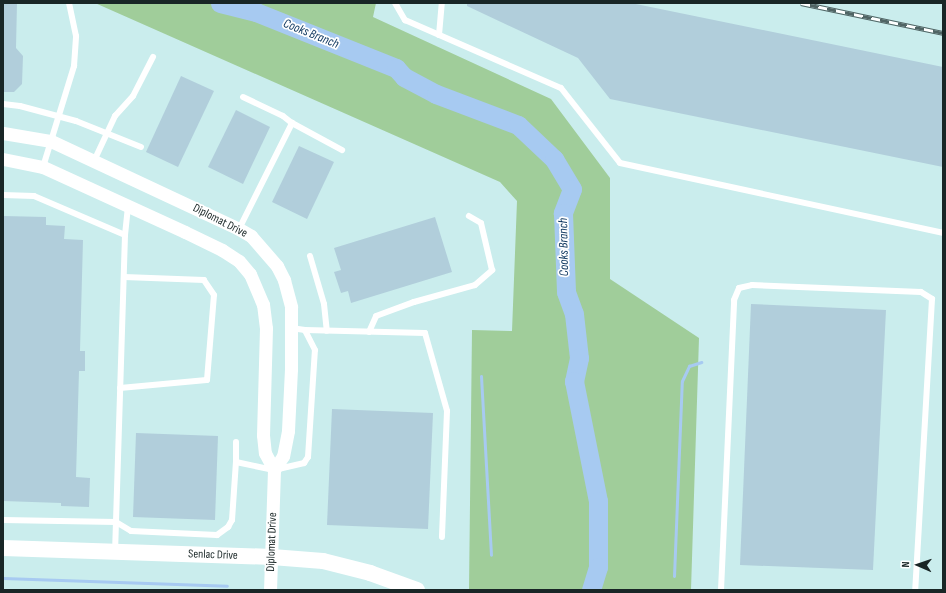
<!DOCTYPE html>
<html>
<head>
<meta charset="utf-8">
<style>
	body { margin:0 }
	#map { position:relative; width:946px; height:593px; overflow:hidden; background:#caeded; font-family:"Sofia Sans Condensed",sans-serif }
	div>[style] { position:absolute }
	.green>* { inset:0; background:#a0cd9a }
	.stream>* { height:3px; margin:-1.5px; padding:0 1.5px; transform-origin:1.5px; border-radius:1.5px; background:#a7caf1 }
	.river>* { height:19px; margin:-9.5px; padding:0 9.5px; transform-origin:9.5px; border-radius:9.5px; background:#a7caf1 }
	.building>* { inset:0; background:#b1cedb }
	.service>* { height:6px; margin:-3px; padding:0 3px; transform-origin:3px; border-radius:3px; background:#fff }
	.minor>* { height:13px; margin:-6.5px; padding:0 6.5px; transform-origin:6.5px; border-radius:6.5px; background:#fff }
	.tertiary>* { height:16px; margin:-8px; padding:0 8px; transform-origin:8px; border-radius:8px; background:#fff }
	.rail>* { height:4.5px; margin-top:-2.25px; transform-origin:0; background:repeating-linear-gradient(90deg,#fff 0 9px,#506464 0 18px); box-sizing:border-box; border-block:1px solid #506464 }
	span { translate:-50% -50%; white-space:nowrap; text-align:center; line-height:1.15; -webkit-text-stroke:3.5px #fff; paint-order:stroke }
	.street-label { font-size:12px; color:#192626 }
	.water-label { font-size:13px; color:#09335c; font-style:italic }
	.frame { position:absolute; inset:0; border:4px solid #192626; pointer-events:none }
	.north { position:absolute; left:898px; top:545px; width:40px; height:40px; -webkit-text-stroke:3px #fff; paint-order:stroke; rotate:272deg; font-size:11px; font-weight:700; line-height:16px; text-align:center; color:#192626 }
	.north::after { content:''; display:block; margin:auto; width:14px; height:18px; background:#192626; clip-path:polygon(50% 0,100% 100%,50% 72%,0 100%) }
</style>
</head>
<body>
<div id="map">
	<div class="green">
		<i style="clip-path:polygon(95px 3px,376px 3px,373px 17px,551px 99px,610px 178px,610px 279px,699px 338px,691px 590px,469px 590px,472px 330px,512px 331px,517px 201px,500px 182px)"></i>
	</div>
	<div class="stream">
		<i style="left:481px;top:376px;width:179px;rotate:86.8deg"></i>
		<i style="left:674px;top:576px;width:195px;rotate:-87.7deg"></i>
		<i style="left:682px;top:381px;width:17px;rotate:-65deg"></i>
		<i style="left:689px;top:366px;width:13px;rotate:-18deg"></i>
		<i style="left:3px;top:578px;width:224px;rotate:2deg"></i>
	</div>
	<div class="river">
		<i style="left:220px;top:3px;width:37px;rotate:14deg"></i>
		<i style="left:256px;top:12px;width:151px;rotate:21.8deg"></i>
		<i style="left:396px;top:68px;width:12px;rotate:48deg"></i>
		<i style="left:404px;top:77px;width:36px;rotate:28deg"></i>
		<i style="left:436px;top:94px;width:88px;rotate:20.7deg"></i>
		<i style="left:518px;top:125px;width:50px;rotate:43.4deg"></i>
		<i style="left:554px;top:159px;width:35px;rotate:59deg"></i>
		<i style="left:572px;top:189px;width:26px;rotate:111deg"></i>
		<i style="left:563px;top:213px;width:79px;rotate:87.8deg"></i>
		<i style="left:566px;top:292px;width:23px;rotate:70deg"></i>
		<i style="left:574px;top:314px;width:44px;rotate:83.5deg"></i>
		<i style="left:579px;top:358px;width:24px;rotate:102deg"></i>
		<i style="left:574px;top:381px;width:122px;rotate:78.7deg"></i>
		<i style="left:598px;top:501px;width:66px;rotate:90deg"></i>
		<i style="left:598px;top:567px;width:24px;rotate:107deg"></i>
	</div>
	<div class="building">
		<i style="clip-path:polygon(3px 3px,17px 3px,16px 48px,23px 56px,22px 84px,14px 92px,3px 92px)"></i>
		<i style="clip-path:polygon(467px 3px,631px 3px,943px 67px,943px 167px,610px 99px,578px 58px,467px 6px)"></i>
		<i style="clip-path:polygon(181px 76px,214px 91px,178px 167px,146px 152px)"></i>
		<i style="clip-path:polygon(236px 110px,270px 127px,243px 184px,208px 167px)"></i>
		<i style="clip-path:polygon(299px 146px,334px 162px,307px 219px,272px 202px)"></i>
		<i style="clip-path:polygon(3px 216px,46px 217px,46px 225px,65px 226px,64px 239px,83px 240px,80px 351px,85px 351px,85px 371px,79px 371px,76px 477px,90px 478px,89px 507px,61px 506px,61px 503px,3px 501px)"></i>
		<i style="clip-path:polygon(435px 217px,452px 272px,351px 303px,348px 291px,341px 293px,334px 272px,341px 270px,334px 248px)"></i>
		<i style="clip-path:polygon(751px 304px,886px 310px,873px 570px,740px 565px)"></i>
		<i style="clip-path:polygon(332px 409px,433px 413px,428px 529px,327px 525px)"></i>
		<i style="clip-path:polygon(136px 433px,218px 436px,215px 520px,133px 517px)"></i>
	</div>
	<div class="service">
		<i style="left:395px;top:3px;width:20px;rotate:60deg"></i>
		<i style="left:405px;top:20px;width:170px;rotate:23.6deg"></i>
		<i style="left:561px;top:88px;width:95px;rotate:51.8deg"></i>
		<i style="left:620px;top:163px;width:330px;rotate:12.2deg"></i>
		<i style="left:439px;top:35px;width:32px;rotate:-85deg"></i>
		<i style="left:243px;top:97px;width:44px;rotate:25.4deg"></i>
		<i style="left:283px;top:116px;width:11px;rotate:38deg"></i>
		<i style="left:292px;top:123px;width:57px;rotate:28.4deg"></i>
		<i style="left:3px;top:104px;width:17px;rotate:7deg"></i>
		<i style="left:20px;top:106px;width:58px;rotate:15deg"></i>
		<i style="left:76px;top:121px;width:70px;rotate:21.8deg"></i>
		<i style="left:94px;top:161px;width:50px;rotate:-65deg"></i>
		<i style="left:115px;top:116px;width:27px;rotate:-48deg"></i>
		<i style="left:133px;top:96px;width:44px;rotate:-62.9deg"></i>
		<i style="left:43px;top:167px;width:106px;rotate:-72.9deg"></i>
		<i style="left:74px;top:66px;width:30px;rotate:-86deg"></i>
		<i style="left:76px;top:36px;width:34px;rotate:-102deg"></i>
		<i style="left:3px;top:195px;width:31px;rotate:2deg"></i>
		<i style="left:34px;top:196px;width:99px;rotate:23.2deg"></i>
		<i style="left:125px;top:235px;width:316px;rotate:91.8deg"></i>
		<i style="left:239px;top:229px;width:119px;rotate:-63.4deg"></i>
		<i style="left:125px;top:235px;width:29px;rotate:-84deg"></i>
		<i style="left:310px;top:256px;width:50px;rotate:73.7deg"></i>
		<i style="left:324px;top:304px;width:27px;rotate:84deg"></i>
		<i style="left:305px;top:330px;width:120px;rotate:1.4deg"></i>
		<i style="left:425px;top:333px;width:81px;rotate:74.2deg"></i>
		<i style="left:447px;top:411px;width:126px;rotate:92.3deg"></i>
		<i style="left:369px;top:332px;width:17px;rotate:-66deg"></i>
		<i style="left:376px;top:316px;width:40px;rotate:-20.2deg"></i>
		<i style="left:414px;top:302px;width:63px;rotate:-15.6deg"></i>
		<i style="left:475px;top:285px;width:23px;rotate:-41deg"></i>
		<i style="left:492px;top:270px;width:48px;rotate:-103.2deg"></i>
		<i style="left:481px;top:223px;width:14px;rotate:-150deg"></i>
		<i style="left:120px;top:388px;width:87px;rotate:-5.3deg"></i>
		<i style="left:207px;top:380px;width:85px;rotate:-85.3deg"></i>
		<i style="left:214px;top:295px;width:18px;rotate:-124deg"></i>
		<i style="left:204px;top:280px;width:80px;rotate:-177.9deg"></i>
		<i style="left:236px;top:462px;width:20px;rotate:-90deg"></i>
		<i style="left:3px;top:520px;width:113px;rotate:1deg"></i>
		<i style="left:116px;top:522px;width:17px;rotate:31deg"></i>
		<i style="left:131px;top:531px;width:86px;rotate:2.7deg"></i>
		<i style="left:217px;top:535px;width:14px;rotate:-36deg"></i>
		<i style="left:228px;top:527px;width:8px;rotate:-60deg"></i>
		<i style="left:232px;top:520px;width:58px;rotate:-86.1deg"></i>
		<i style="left:236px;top:462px;width:39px;rotate:12deg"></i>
		<i style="left:274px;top:470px;width:31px;rotate:-13deg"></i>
		<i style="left:304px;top:463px;width:7px;rotate:-56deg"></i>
		<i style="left:308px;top:457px;width:107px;rotate:-86.3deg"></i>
		<i style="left:315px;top:350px;width:22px;rotate:-117deg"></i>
		<i style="left:305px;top:330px;width:14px;rotate:-172deg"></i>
		<i style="left:721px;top:590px;width:290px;rotate:-87.4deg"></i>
		<i style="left:734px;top:300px;width:13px;rotate:-67deg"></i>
		<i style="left:739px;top:288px;width:13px;rotate:-13deg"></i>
		<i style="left:752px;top:285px;width:169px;rotate:2.4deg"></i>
		<i style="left:921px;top:292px;width:13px;rotate:32deg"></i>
		<i style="left:932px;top:299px;width:291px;rotate:93.3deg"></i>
	</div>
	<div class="minor">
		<i style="left:3px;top:133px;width:49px;rotate:9.5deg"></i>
		<i style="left:51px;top:141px;width:208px;rotate:25.1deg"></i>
		<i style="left:239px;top:229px;width:14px;rotate:30deg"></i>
		<i style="left:251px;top:236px;width:40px;rotate:49deg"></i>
		<i style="left:277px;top:266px;width:16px;rotate:63deg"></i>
		<i style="left:284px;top:280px;width:28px;rotate:75deg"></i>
		<i style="left:291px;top:307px;width:62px;rotate:90deg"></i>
		<i style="left:291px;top:369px;width:62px;rotate:92.8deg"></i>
		<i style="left:288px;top:431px;width:25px;rotate:101deg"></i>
		<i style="left:283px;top:456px;width:17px;rotate:123deg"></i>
		<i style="left:274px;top:470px;width:120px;rotate:91.9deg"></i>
		<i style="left:3px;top:159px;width:41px;rotate:11.3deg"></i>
		<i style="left:43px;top:167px;width:156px;rotate:24.6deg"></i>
		<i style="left:185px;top:232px;width:41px;rotate:25.9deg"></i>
		<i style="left:222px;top:250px;width:20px;rotate:33deg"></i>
		<i style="left:239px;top:261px;width:17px;rotate:50deg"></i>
		<i style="left:250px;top:274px;width:33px;rotate:67deg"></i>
		<i style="left:263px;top:304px;width:24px;rotate:83deg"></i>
		<i style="left:266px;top:328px;width:107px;rotate:91.6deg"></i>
		<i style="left:263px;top:435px;width:18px;rotate:84deg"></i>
		<i style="left:265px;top:453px;width:19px;rotate:62deg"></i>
	</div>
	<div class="tertiary">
		<i style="left:3px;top:548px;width:269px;rotate:1.9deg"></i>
		<i style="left:272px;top:557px;width:51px;rotate:4.5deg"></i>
		<i style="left:323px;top:561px;width:49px;rotate:14.3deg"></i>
		<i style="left:370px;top:573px;width:50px;rotate:19.9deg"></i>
	</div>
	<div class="rail">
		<i style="left:801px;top:3px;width:145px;rotate:11.9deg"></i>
	</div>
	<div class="street-label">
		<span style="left:220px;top:221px;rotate:27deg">Diplomat Drive</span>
		<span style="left:272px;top:542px;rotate:-88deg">Diplomat Drive</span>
		<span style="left:213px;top:555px;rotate:2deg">Senlac Drive</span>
	</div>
	<div class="water-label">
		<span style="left:311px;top:34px;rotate:22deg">Cooks Branch</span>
		<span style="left:564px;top:247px;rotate:-91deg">Cooks Branch</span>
	</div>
	<div class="frame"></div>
	<div class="north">N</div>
</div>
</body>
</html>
